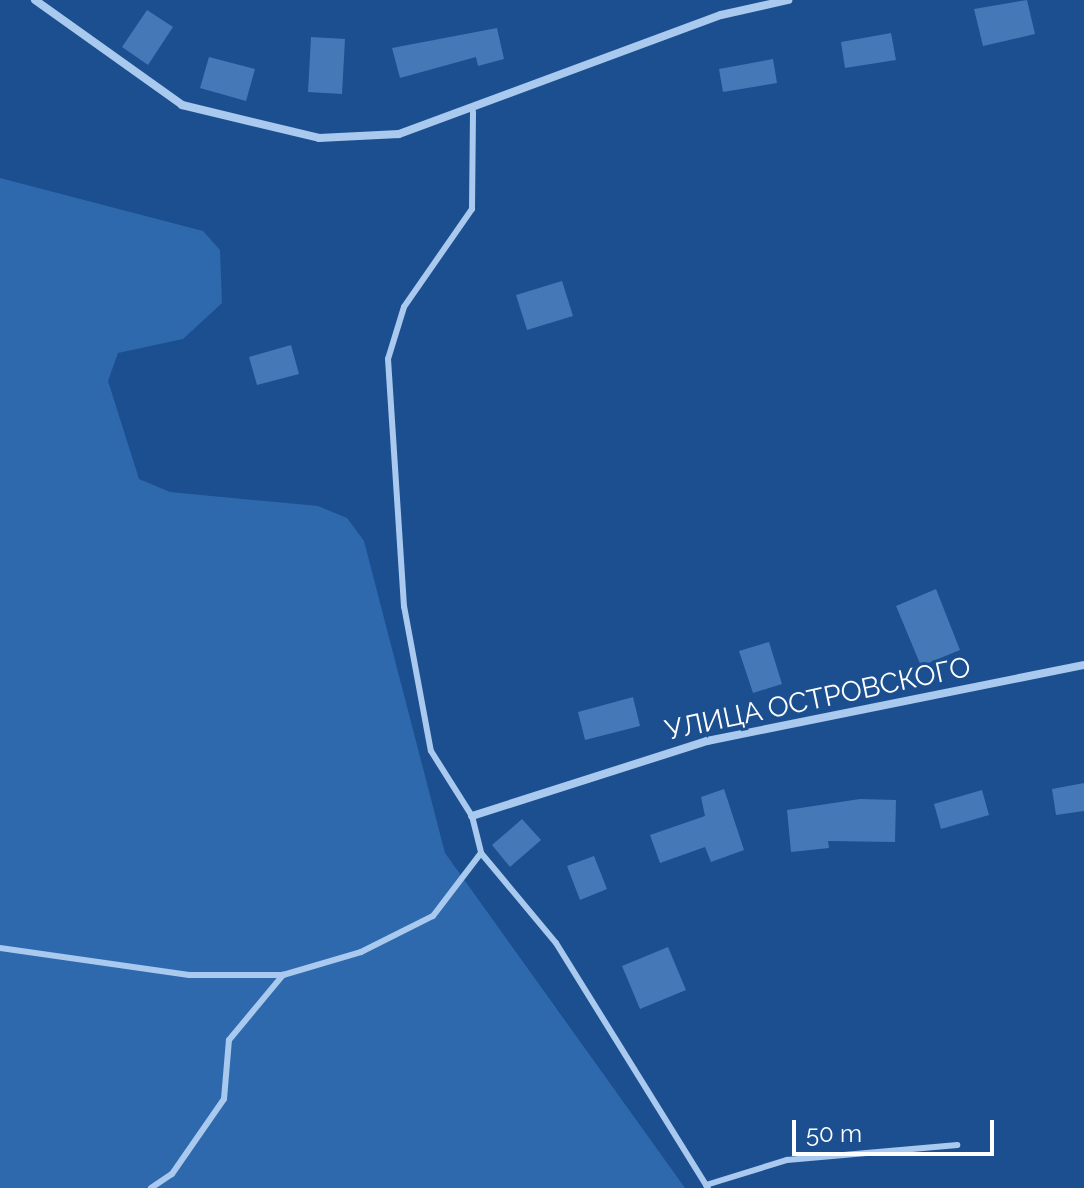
<!DOCTYPE html>
<html>
<head>
<meta charset="utf-8">
<style>
	body { margin:0 }
	#map { position:relative; width:1084px; height:1188px; overflow:hidden; background:#1b4f8f; font-family:Raleway,sans-serif }
	div>[style] { position:absolute }
	.green>* { inset:0; background:#2e69ad }
	.building>* { inset:0; background:#4478b7 }
	.service>* { height:6px; margin:-3px; padding:0 3px; transform-origin:3px; border-radius:3px; background:#a9c9ee }
	.minor>* { height:8px; margin:-4px; padding:0 4px; transform-origin:4px; border-radius:4px; background:#a9c9ee }
	span { translate:-50% -50%; white-space:nowrap; text-align:center; line-height:1.15; -webkit-text-stroke:6px #1b4f8f; paint-order:stroke }
	.street-label { font-size:28px; color:#fff }
	.scale { position:absolute; left:792px; top:1120px; width:202px; height:36px; box-sizing:border-box; border:4px solid #fff; border-top:0; padding-left:10px; font-size:24px; line-height:28px; white-space:nowrap; color:#fff; -webkit-text-stroke:6px #1b4f8f; paint-order:stroke }
</style>
</head>
<body>
<div id="map">
	<div class="green">
		<i style="clip-path:polygon(0 178px,203px 231px,220px 250px,222px 303px,183px 339px,118px 353px,108px 381px,139px 479px,170px 492px,318px 506px,347px 518px,364px 541px,445px 853px,685px 1188px,0 1188px)"></i>
	</div>
	<div class="building">
		<i style="clip-path:polygon(1027px 0,1035px 34px,983px 46px,974px 9px)"></i>
		<i style="clip-path:polygon(147px 10px,173px 27px,148px 65px,122px 47px)"></i>
		<i style="clip-path:polygon(497px 28px,504px 59px,478px 66px,476px 57px,400px 78px,392px 48px)"></i>
		<i style="clip-path:polygon(891px 33px,896px 60px,845px 68px,841px 42px)"></i>
		<i style="clip-path:polygon(311px 37px,345px 39px,342px 94px,308px 92px)"></i>
		<i style="clip-path:polygon(209px 57px,255px 69px,246px 101px,200px 88px)"></i>
		<i style="clip-path:polygon(773px 59px,777px 83px,723px 92px,719px 69px)"></i>
		<i style="clip-path:polygon(562px 281px,573px 316px,527px 330px,516px 295px)"></i>
		<i style="clip-path:polygon(291px 345px,299px 374px,257px 385px,249px 357px)"></i>
		<i style="clip-path:polygon(936px 589px,960px 650px,921px 666px,896px 606px)"></i>
		<i style="clip-path:polygon(769px 642px,782px 684px,753px 693px,739px 651px)"></i>
		<i style="clip-path:polygon(633px 697px,640px 726px,585px 740px,578px 712px)"></i>
		<i style="clip-path:polygon(1084px 783px,1084px 811px,1056px 815px,1052px 789px)"></i>
		<i style="clip-path:polygon(724px 789px,744px 850px,711px 862px,705px 847px,660px 863px,650px 835px,705px 816px,701px 797px)"></i>
		<i style="clip-path:polygon(982px 790px,989px 815px,941px 829px,934px 804px)"></i>
		<i style="clip-path:polygon(860px 799px,896px 800px,895px 842px,828px 841px,829px 848px,791px 852px,787px 810px)"></i>
		<i style="clip-path:polygon(522px 819px,541px 840px,510px 867px,492px 845px)"></i>
		<i style="clip-path:polygon(594px 856px,607px 889px,580px 900px,567px 866px)"></i>
		<i style="clip-path:polygon(668px 947px,686px 990px,640px 1009px,622px 966px)"></i>
	</div>
	<div class="service">
		<i style="left:473px;top:112px;width:97px;rotate:90.6deg"></i>
		<i style="left:472px;top:209px;width:119px;rotate:124.8deg"></i>
		<i style="left:404px;top:307px;width:54px;rotate:107.1deg"></i>
		<i style="left:388px;top:359px;width:248px;rotate:86.3deg"></i>
		<i style="left:404px;top:606px;width:147px;rotate:79.5deg"></i>
		<i style="left:431px;top:751px;width:77px;rotate:57.8deg"></i>
		<i style="left:472px;top:816px;width:38px;rotate:76deg"></i>
		<i style="left:481px;top:853px;width:117px;rotate:50.2deg"></i>
		<i style="left:556px;top:943px;width:288px;rotate:58.2deg"></i>
		<i style="left:0;top:948px;width:191px;rotate:8.1deg"></i>
		<i style="left:189px;top:975px;width:94px"></i>
		<i style="left:283px;top:975px;width:81px;rotate:-16.4deg"></i>
		<i style="left:361px;top:952px;width:80px;rotate:-26.6deg"></i>
		<i style="left:433px;top:916px;width:79px;rotate:-52.7deg"></i>
		<i style="left:706px;top:1185px;width:85px;rotate:-17.2deg"></i>
		<i style="left:787px;top:1160px;width:171px;rotate:-5deg"></i>
		<i style="left:151px;top:1188px;width:25px;rotate:-34deg"></i>
		<i style="left:172px;top:1174px;width:91px;rotate:-55.3deg"></i>
		<i style="left:224px;top:1099px;width:59px;rotate:-85.2deg"></i>
		<i style="left:229px;top:1040px;width:85px;rotate:-50.3deg"></i>
	</div>
	<div class="minor">
		<i style="left:35px;top:0;width:181px;rotate:35.5deg"></i>
		<i style="left:182px;top:105px;width:141px;rotate:13.5deg"></i>
		<i style="left:319px;top:138px;width:80px;rotate:-2.9deg"></i>
		<i style="left:399px;top:134px;width:343px;rotate:-20.3deg"></i>
		<i style="left:721px;top:15px;width:69px;rotate:-12.6deg"></i>
		<i style="left:472px;top:816px;width:247px;rotate:-17.7deg"></i>
		<i style="left:707px;top:741px;width:385px;rotate:-11.4deg"></i>
	</div>
	<div class="street-label">
		<span style="left:818px;top:699px;rotate:-12deg">УЛИЦА ОСТРОВСКОГО</span>
	</div>
	<div class="scale">50 m</div>
</div>
</body>
</html>
